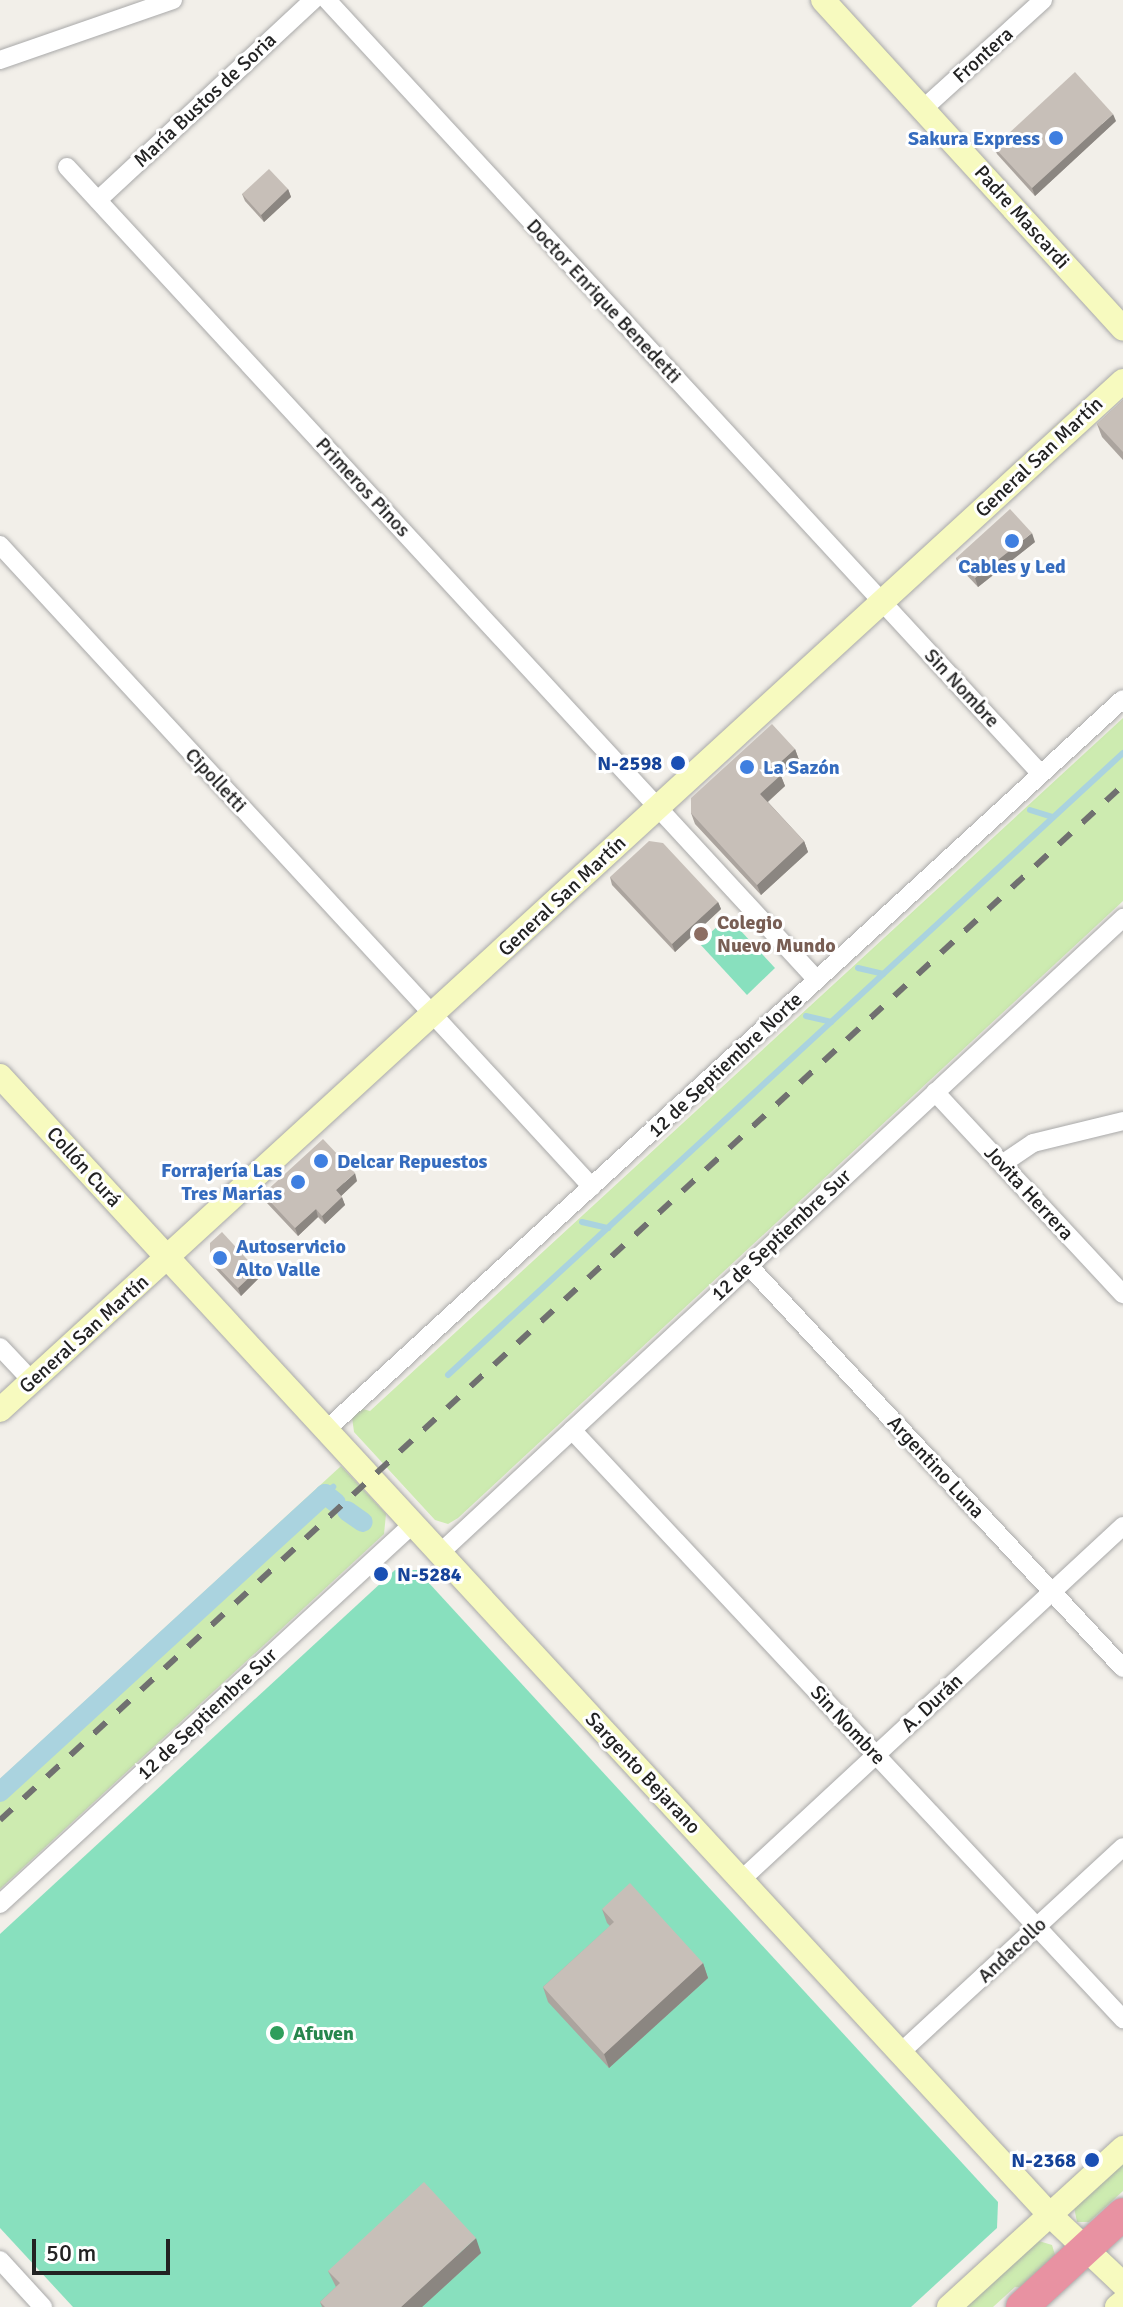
<!DOCTYPE html>
<html>
<head>
<meta charset="utf-8">
<style>
	body { margin:0 }
	#map { position:relative; width:1123px; height:2307px; overflow:hidden; background:#f2efe9; font-family:Signika,sans-serif }
	div>[style] { position:absolute }
	.grass>* { inset:0; background:#cdebb0 }
	.pitch>* { inset:0; background:#88e0be }
	.stream>* { height:6px; margin:-3px; padding:0 3px; transform-origin:3px; border-radius:3px; background:#aad3df }
	.canal>* { height:20px; margin:-10px; padding:0 10px; transform-origin:10px; border-radius:10px; background:#aad3df }
	.roads { filter:drop-shadow(0 0 2px #a9a9a9) drop-shadow(0 0 2px #a9a9a9) }
	.street>* { height:18px; margin:-9px; padding:0 9px; transform-origin:9px; border-radius:9px; background:#fff }
	.secondary>* { height:24px; margin:-12px; padding:0 12px; transform-origin:12px; border-radius:12px; background:#f7fabf }
	.highway>* { height:32px; margin:-16px; padding:0 16px; transform-origin:16px; border-radius:16px; background:#e892a2 }
	.rail>* { height:6px; margin-top:-3px; transform-origin:0; background:repeating-linear-gradient(90deg,#707070 0 16px,transparent 0 32px) }
	.wall>* { inset:0; background:#aba49e }
	.shaded-wall>* { inset:0; background:#8b8681 }
	.building>* { inset:0; background:#c7bfb8 }
	.dots>* { width:22px; height:22px; translate:-50% -50%; box-sizing:border-box; border:4px solid #fff; border-radius:50% }
	span { translate:-50% -50%; white-space:nowrap; text-align:center; line-height:1.15; -webkit-text-stroke:6px #fff; paint-order:stroke }
	.street-label { font-size:20px; color:#222 }
	.shop-label { font-size:20px; color:#366cbe; font-weight:700 }
	.right { translate:-100% -50%; text-align:right }
	.left { translate:0 -50%; text-align:left }
	.transit-label { font-size:20px; color:#164399; font-weight:700 }
	.education-label { font-size:20px; color:#785e54; font-weight:700 }
	.leisure-label { font-size:20px; color:#27864d; font-weight:700 }
	.scale { position:absolute; left:32px; top:2239px; width:138px; height:36px; box-sizing:border-box; border:4px solid #222; border-top:0; padding-left:10px; font-size:24px; line-height:28px; white-space:nowrap; color:#222; -webkit-text-stroke:6px #fff; paint-order:stroke }
</style>
</head>
<body>
<div id="map">
	<div class="grass">
		<i style="clip-path:polygon(1123px 718px,1123px 901px,458px 1518px,448px 1524px,435px 1520px,354px 1432px,352px 1417px,359px 1408px,370px 1411px)"></i>
		<i style="clip-path:polygon(341px 1466px,386px 1514px,384px 1534px,0 1889px,0 1779px)"></i>
		<i style="clip-path:polygon(1123px 2161px,1123px 2191px,1089px 2222px,1077px 2222px,1074px 2207px)"></i>
		<i style="clip-path:polygon(1039px 2241px,1052px 2245px,1056px 2258px,1027px 2288px,1015px 2287px,993px 2307px,963px 2307px)"></i>
	</div>
	<div class="pitch">
		<i style="clip-path:polygon(728px 917px,775px 968px,747px 995px,699px 943px)"></i>
		<i style="clip-path:polygon(395px 1570px,417px 1570px,998px 2202px,997px 2228px,911px 2307px,73px 2307px,0 2228px,0 1934px)"></i>
	</div>
	<div class="stream">
		<i style="left:1030px;top:810px;width:24px;rotate:17deg"></i>
		<i style="left:858px;top:968px;width:26px;rotate:13deg"></i>
		<i style="left:806px;top:1016px;width:26px;rotate:13deg"></i>
		<i style="left:582px;top:1222px;width:27px;rotate:13deg"></i>
		<i style="left:448px;top:1375px;width:918px;rotate:-42.66deg"></i>
		<i style="left:325px;top:1494px;width:11px;rotate:-41deg"></i>
	</div>
	<div class="canal">
		<i style="left:347px;top:1511px;width:19px;rotate:35deg"></i>
		<i style="left:0;top:1792px;width:441px;rotate:-42.5deg"></i>
		<i style="left:325px;top:1494px;width:14px;rotate:39deg"></i>
	</div>
	<div class="roads">
		<div class="street">
			<i style="left:327px;top:0;width:1053px;rotate:47.31deg"></i>
			<i style="left:0;top:60px;width:183px;rotate:-19.1deg"></i>
			<i style="left:923px;top:109px;width:162px;rotate:-42.2deg"></i>
			<i style="left:67px;top:167px;width:1106px;rotate:47.31deg"></i>
			<i style="left:98px;top:200px;width:294px;rotate:-42.9deg"></i>
			<i style="left:0;top:545px;width:873px;rotate:47.32deg"></i>
			<i style="left:935px;top:1092px;width:276px;rotate:47.1deg"></i>
			<i style="left:1002px;top:1164px;width:37px;rotate:-34deg"></i>
			<i style="left:1033px;top:1143px;width:93px;rotate:-13.7deg"></i>
			<i style="left:749px;top:1266px;width:549px;rotate:47.07deg"></i>
			<i style="left:0;top:1347px;width:47px;rotate:46.7deg"></i>
			<i style="left:326px;top:1430px;width:1081px;rotate:-42.53deg"></i>
			<i style="left:572px;top:1430px;width:807px;rotate:46.91deg"></i>
			<i style="left:440px;top:1553px;width:933px;rotate:-42.91deg"></i>
			<i style="left:741px;top:1880px;width:521px;rotate:-42.82deg"></i>
			<i style="left:0;top:1904px;width:561px;rotate:-42.62deg"></i>
			<i style="left:901px;top:2052px;width:302px;rotate:-42.7deg"></i>
			<i style="left:0;top:2260px;width:64px;rotate:47.5deg"></i>
		</div>
		<div class="secondary">
			<i style="left:823px;top:0;width:445px;rotate:47.6deg"></i>
			<i style="left:0;top:1076px;width:1549px;rotate:47.33deg"></i>
			<i style="left:1050px;top:2215px;width:100px;rotate:43.4deg"></i>
			<i style="left:0;top:1410px;width:1523px;rotate:-42.5deg"></i>
			<i style="left:949px;top:2307px;width:236px;rotate:-42.4deg"></i>
			<i style="left:1117px;top:2307px;width:8px;rotate:-40deg"></i>
		</div>
		<div class="highway">
			<i style="left:1022px;top:2307px;width:137px;rotate:-42.6deg"></i>
		</div>
	</div>
	<div class="rail">
		<i style="left:0;top:1820px;width:1527px;rotate:-42.66deg"></i>
	</div>
	<div class="wall">
		<i style="clip-path:polygon(1116px 121px,1035px 196px,997px 154px,994px 147px)"></i>
		<i style="clip-path:polygon(288px 189px,291px 197px,264px 222px,245px 201px,242px 194px)"></i>
		<i style="clip-path:polygon(1123px 400px,1123px 460px,1102px 437px,1097px 424px)"></i>
		<i style="clip-path:polygon(1035px 542px,978px 587px,959px 567px,956px 558px)"></i>
		<i style="clip-path:polygon(795px 749px,799px 760px,781px 776px,785px 786px,768px 802px,804px 841px,808px 852px,761px 895px,695px 824px,691px 813px)"></i>
		<i style="clip-path:polygon(610px 877px,718px 902px,721px 909px,675px 952px,612px 885px)"></i>
		<i style="clip-path:polygon(357px 1181px,341px 1196px,345px 1205px,325px 1224px,318px 1217px,298px 1236px,266px 1202px,263px 1194px)"></i>
		<i style="clip-path:polygon(210px 1259px,257px 1270px,260px 1277px,241px 1296px,213px 1266px)"></i>
		<i style="clip-path:polygon(602px 1909px,703px 1963px,708px 1978px,609px 2068px,548px 2002px,543px 1987px,610px 1926px,607px 1923px)"></i>
		<i style="clip-path:polygon(481px 2253px,422px 2307px,322px 2307px,320px 2302px,336px 2287px,328px 2271px)"></i>
	</div>
	<div class="shaded-wall">
		<i style="clip-path:polygon(1113px 114px,1116px 121px,1035px 196px,1032px 188px)"></i>
		<i style="clip-path:polygon(288px 189px,291px 197px,264px 222px,261px 215px)"></i>
		<i style="clip-path:polygon(1032px 533px,1035px 542px,978px 587px,975px 578px)"></i>
		<i style="clip-path:polygon(795px 749px,799px 760px,781px 776px,785px 786px,764px 805px,760px 794px,774px 768px)"></i>
		<i style="clip-path:polygon(804px 841px,808px 852px,761px 895px,757px 885px)"></i>
		<i style="clip-path:polygon(718px 902px,721px 909px,675px 952px,672px 944px)"></i>
		<i style="clip-path:polygon(355px 1173px,357px 1181px,339px 1198px,336px 1190px)"></i>
		<i style="clip-path:polygon(342px 1197px,345px 1205px,325px 1224px,322px 1216px)"></i>
		<i style="clip-path:polygon(316px 1209px,318px 1217px,298px 1236px,295px 1228px)"></i>
		<i style="clip-path:polygon(257px 1270px,260px 1277px,241px 1296px,238px 1288px)"></i>
		<i style="clip-path:polygon(703px 1963px,708px 1978px,609px 2068px,604px 2054px)"></i>
		<i style="clip-path:polygon(476px 2238px,481px 2253px,422px 2307px,401px 2307px)"></i>
	</div>
	<div class="building">
		<i style="clip-path:polygon(1075px 72px,1113px 114px,1032px 188px,994px 147px)"></i>
		<i style="clip-path:polygon(269px 169px,288px 189px,261px 215px,242px 194px)"></i>
		<i style="clip-path:polygon(1123px 400px,1123px 452px,1097px 424px)"></i>
		<i style="clip-path:polygon(1010px 509px,1032px 533px,975px 578px,956px 558px)"></i>
		<i style="clip-path:polygon(772px 724px,795px 749px,774px 768px,781px 775px,760px 794px,804px 841px,757px 885px,691px 813px,691px 798px)"></i>
		<i style="clip-path:polygon(649px 841px,663px 843px,718px 902px,672px 944px,610px 877px)"></i>
		<i style="clip-path:polygon(323px 1139px,355px 1173px,336px 1190px,342px 1197px,322px 1216px,316px 1209px,295px 1228px,263px 1194px)"></i>
		<i style="clip-path:polygon(222px 1232px,257px 1270px,238px 1288px,210px 1259px,210px 1243px)"></i>
		<i style="clip-path:polygon(630px 1883px,703px 1963px,604px 2054px,543px 1987px,614px 1922px,602px 1909px)"></i>
		<i style="clip-path:polygon(424px 2182px,476px 2238px,401px 2307px,325px 2307px,320px 2302px,340px 2283px,328px 2271px)"></i>
	</div>
	<div class="dots">
		<i style="left:1056px;top:138px;background:#3f7fe0"></i>
		<i style="left:1012px;top:541px;background:#3f7fe0"></i>
		<i style="left:678px;top:763px;background:#1a4fb4"></i>
		<i style="left:747px;top:767px;background:#3f7fe0"></i>
		<i style="left:701px;top:934px;background:#8d6e63"></i>
		<i style="left:321px;top:1161px;background:#3f7fe0"></i>
		<i style="left:298px;top:1182px;background:#3f7fe0"></i>
		<i style="left:220px;top:1258px;background:#3f7fe0"></i>
		<i style="left:381px;top:1574px;background:#1a4fb4"></i>
		<i style="left:277px;top:2033px;background:#2e9e5b"></i>
		<i style="left:1092px;top:2160px;background:#1a4fb4"></i>
	</div>
	<div class="street-label">
		<span style="left:983px;top:55px;rotate:-42deg">Frontera</span>
		<span style="left:205px;top:100px;rotate:-43deg">María Bustos de Soria</span>
		<span style="left:1022px;top:217px;rotate:48deg">Padre Mascardi</span>
		<span style="left:604px;top:301px;rotate:47deg">Doctor Enrique Benedetti</span>
		<span style="left:1039px;top:457px;rotate:-43deg">General San Martín</span>
		<span style="left:363px;top:487px;rotate:47deg">Primeros Pinos</span>
		<span style="left:962px;top:688px;rotate:47deg">Sin Nombre</span>
		<span style="left:216px;top:780px;rotate:47deg">Cipolletti</span>
		<span style="left:562px;top:896px;rotate:-43deg">General San Martín</span>
		<span style="left:725px;top:1065px;rotate:-43deg">12 de Septiembre Norte</span>
		<span style="left:84px;top:1167px;rotate:48deg">Collón Curá</span>
		<span style="left:1029px;top:1193px;rotate:47deg">Jovita Herrera</span>
		<span style="left:781px;top:1235px;rotate:-43deg">12 de Septiembre Sur</span>
		<span style="left:84px;top:1334px;rotate:-42deg">General San Martín</span>
		<span style="left:936px;top:1467px;rotate:47deg">Argentino Luna</span>
		<span style="left:932px;top:1703px;rotate:-43deg">A. Durán</span>
		<span style="left:207px;top:1714px;rotate:-43deg">12 de Septiembre Sur</span>
		<span style="left:848px;top:1725px;rotate:47deg">Sin Nombre</span>
		<span style="left:643px;top:1773px;rotate:47deg">Sargento Bejarano</span>
		<span style="left:1012px;top:1950px;rotate:-43deg">Andacollo</span>
	</div>
	<div class="shop-label">
		<span class="right" style="left:1040px;top:138px">Sakura Express</span>
		<span style="left:1012px;top:566px">Cables y Led</span>
		<span class="left" style="left:763px;top:767px">La Sazón</span>
		<span class="left" style="left:337px;top:1161px">Delcar Repuestos</span>
		<span class="right" style="left:282px;top:1182px">Forrajería Las<br>Tres Marías</span>
		<span class="left" style="left:236px;top:1258px">Autoservicio<br>Alto Valle</span>
	</div>
	<div class="transit-label">
		<span class="right" style="left:662px;top:763px">N-2598</span>
		<span class="left" style="left:397px;top:1574px">N-5284</span>
		<span class="right" style="left:1076px;top:2160px">N-2368</span>
	</div>
	<div class="education-label">
		<span class="left" style="left:717px;top:934px">Colegio<br>Nuevo Mundo</span>
	</div>
	<div class="leisure-label">
		<span class="left" style="left:293px;top:2033px">Afuven</span>
	</div>
	<div class="scale">50 m</div>
</div>
</body>
</html>
